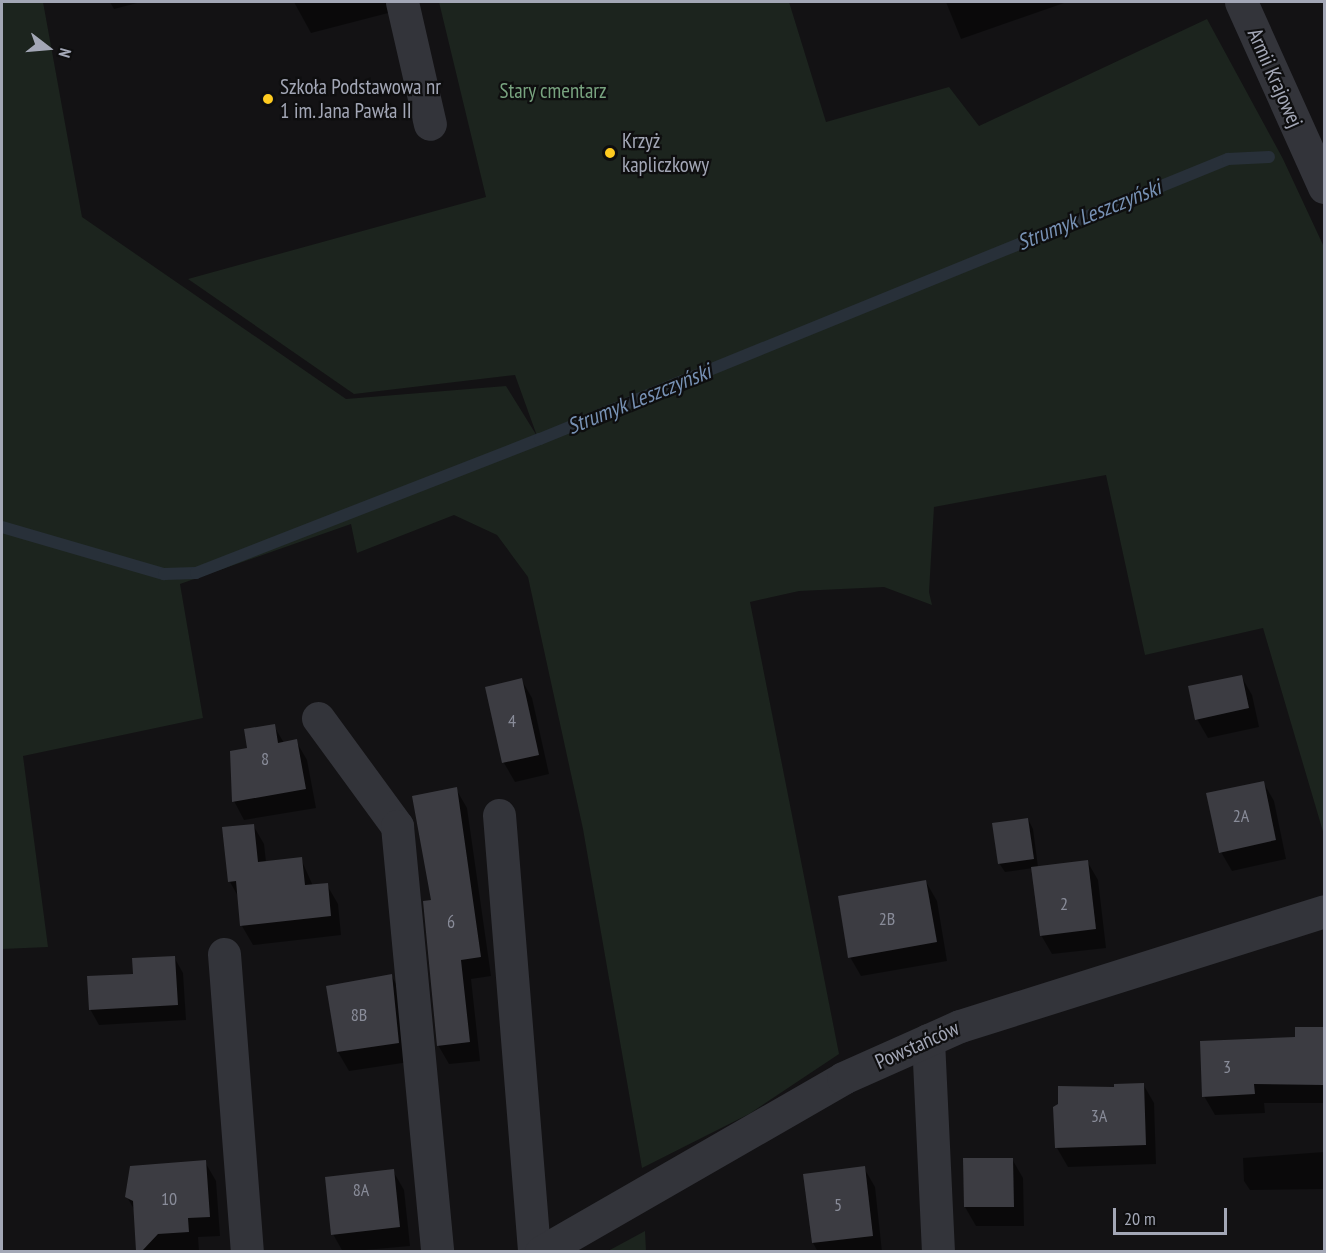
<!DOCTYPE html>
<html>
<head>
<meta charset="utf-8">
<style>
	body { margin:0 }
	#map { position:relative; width:1326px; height:1253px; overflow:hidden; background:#131214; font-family:"PT Sans Narrow",sans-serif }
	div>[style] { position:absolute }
	.green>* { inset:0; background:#1c241e }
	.shadow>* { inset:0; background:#0007 }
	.stream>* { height:12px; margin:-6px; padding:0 6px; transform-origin:6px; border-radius:6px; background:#283039 }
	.building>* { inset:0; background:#3c3c42 }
	.minor>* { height:33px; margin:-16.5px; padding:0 16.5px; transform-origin:16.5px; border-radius:16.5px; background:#33343a }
	.dots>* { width:16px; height:16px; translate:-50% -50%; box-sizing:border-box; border:3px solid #0e0e0f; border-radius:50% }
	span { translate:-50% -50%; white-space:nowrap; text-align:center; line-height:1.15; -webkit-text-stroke:4.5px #0e0e0f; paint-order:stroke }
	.number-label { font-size:18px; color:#898c99 }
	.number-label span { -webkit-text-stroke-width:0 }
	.street-label { font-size:21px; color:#a3a7b6 }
	.poi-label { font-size:21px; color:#a3a7b6 }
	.left { translate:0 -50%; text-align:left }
	.park-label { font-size:21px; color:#78a37f }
	.water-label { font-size:22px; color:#7791b4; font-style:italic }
	.frame { position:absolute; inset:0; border:3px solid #a3a7b6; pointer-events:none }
	.north { position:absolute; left:18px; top:18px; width:60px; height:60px; -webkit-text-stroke:4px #0e0e0f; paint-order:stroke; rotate:106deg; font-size:16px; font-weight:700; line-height:24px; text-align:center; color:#a3a7b6 }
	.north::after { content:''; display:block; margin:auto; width:21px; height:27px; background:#a3a7b6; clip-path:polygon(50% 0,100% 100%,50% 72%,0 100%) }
	.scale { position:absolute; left:1113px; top:1208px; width:114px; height:27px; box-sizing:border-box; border:3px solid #a3a7b6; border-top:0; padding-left:8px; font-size:18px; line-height:21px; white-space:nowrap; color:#a3a7b6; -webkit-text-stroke:4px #0e0e0f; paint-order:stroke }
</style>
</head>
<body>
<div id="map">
	<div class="green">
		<i style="clip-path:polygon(2px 2px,43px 2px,82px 217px,346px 399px,506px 386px,537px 436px,515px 375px,354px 394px,188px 279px,486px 197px,439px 2px,789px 2px,826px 122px,949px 87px,979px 126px,1207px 19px,1283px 159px,1324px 247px,1324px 835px,1263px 628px,1145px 655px,1106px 475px,934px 507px,929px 592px,932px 605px,884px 587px,799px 591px,750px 602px,839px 1054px,749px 1114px,642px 1168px,583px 829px,528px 577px,497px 535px,454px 515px,357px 553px,351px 524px,180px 584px,203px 718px,23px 756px,48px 947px,2px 949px)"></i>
		<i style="clip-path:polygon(645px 1231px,646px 1251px,608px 1251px)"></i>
	</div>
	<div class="shadow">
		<i style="clip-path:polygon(110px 2px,141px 2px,114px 9px)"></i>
		<i style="clip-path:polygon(294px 2px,390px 2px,392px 12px,311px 33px)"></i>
		<i style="clip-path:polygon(946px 2px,1067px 2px,961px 39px)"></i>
		<i style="clip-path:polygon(1241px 676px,1252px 695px,1259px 727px,1208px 738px,1197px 719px)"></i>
		<i style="clip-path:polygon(521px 679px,532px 698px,549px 774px,515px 782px,504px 763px,486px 688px)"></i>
		<i style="clip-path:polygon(274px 726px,284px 743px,296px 741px,307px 760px,316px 808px,244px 820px,234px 801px,249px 749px)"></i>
		<i style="clip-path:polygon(1263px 782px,1274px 801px,1286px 859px,1232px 871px,1221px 852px)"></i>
		<i style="clip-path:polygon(456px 789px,467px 808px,491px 976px,471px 979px,480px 1061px,449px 1064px,438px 1045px,433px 901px)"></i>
		<i style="clip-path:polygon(1028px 819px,1033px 829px,1038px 867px,1087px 861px,1098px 880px,1106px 948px,1052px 954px,1041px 935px,1033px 868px,1005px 872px,999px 863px)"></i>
		<i style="clip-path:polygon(253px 825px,264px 844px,266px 862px,301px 859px,313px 886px,327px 885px,338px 904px,341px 935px,253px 945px,242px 926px,239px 898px,230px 882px)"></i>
		<i style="clip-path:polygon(926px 882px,937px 901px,947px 961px,861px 976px,850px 957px)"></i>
		<i style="clip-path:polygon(174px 957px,183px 973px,186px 1020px,99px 1025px,90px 1009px,135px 975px)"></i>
		<i style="clip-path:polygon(391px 975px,402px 994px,409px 1062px,349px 1071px,338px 1052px,327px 987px)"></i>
		<i style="clip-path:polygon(1297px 1029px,1324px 1029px,1324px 1103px,1264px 1103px,1265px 1113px,1215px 1115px,1204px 1096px,1297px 1038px)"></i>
		<i style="clip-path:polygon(1143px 1084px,1154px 1103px,1156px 1164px,1068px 1167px,1057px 1148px,1054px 1108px)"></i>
		<i style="clip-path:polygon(1324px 1152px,1324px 1189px,1250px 1190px,1244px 1181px,1243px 1158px)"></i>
		<i style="clip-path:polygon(1012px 1159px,1023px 1178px,1024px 1226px,976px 1226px,965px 1207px)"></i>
		<i style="clip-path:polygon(205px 1162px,216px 1181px,220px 1236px,198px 1237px,199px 1251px,137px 1252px,135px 1211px,127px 1197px)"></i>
		<i style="clip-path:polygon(864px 1168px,875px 1187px,882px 1252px,818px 1252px,813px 1243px)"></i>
		<i style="clip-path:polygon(393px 1171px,404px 1190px,410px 1246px,343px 1252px,333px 1234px)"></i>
	</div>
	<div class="stream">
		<i style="left:2px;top:527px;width:169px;rotate:16.2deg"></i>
		<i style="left:164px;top:574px;width:32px;rotate:-2deg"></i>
		<i style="left:196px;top:573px;width:369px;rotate:-21.3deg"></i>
		<i style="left:540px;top:439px;width:743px;rotate:-22.15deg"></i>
		<i style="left:1228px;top:159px;width:41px;rotate:-2.8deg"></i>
	</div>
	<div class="building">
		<i style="clip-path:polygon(1242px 675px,1249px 708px,1195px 720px,1188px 686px)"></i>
		<i style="clip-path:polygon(522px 678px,539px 755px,502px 763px,485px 687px)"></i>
		<i style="clip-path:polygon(275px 724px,278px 743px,297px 739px,306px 789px,232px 802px,230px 751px,247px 748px,244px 729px)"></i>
		<i style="clip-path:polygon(1264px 781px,1276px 840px,1219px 853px,1206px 793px)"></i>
		<i style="clip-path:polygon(457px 787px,481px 957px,461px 960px,470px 1042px,437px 1046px,423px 901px,431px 900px,412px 796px)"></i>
		<i style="clip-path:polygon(1028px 818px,1034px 859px,998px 864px,992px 823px)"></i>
		<i style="clip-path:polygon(254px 824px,258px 862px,302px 857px,305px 885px,328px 883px,331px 916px,240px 926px,236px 881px,228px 882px,222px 827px)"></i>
		<i style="clip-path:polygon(1088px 860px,1096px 929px,1040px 936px,1031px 867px)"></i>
		<i style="clip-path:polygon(926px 880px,937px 942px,848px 958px,838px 896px)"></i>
		<i style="clip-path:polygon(175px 956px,178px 1005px,89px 1010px,87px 976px,133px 974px,132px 958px)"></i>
		<i style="clip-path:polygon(392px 974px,399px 1043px,337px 1052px,326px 986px)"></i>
		<i style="clip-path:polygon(1295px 1027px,1324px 1027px,1324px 1085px,1254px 1084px,1255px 1094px,1202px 1097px,1200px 1041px,1295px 1037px)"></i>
		<i style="clip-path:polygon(1144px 1083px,1146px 1145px,1055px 1148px,1053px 1107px,1058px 1104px,1058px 1086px,1114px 1087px,1114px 1084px)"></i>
		<i style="clip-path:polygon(963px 1158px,1013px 1158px,1014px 1207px,964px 1207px)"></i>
		<i style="clip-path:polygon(206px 1160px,210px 1217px,188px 1218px,189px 1232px,158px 1234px,142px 1251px,136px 1251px,133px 1201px,125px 1197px,130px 1166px)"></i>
		<i style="clip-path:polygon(865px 1166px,873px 1236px,812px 1243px,803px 1174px)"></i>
		<i style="clip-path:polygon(394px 1169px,400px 1227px,331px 1235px,325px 1177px)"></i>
	</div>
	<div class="minor">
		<i style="left:402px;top:2px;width:125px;rotate:77.1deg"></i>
		<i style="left:1241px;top:2px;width:203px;rotate:65.8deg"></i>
		<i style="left:318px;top:718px;width:134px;rotate:53.8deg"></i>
		<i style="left:397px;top:826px;width:428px;rotate:84.6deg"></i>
		<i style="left:499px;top:815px;width:438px;rotate:85.4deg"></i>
		<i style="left:224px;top:954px;width:299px;rotate:85.6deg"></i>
		<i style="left:928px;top:1040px;width:212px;rotate:87.3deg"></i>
		<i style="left:541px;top:1252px;width:349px;rotate:-29.9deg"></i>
		<i style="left:843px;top:1078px;width:128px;rotate:-24deg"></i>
		<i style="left:960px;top:1026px;width:382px;rotate:-17.5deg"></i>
	</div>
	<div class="dots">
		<i style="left:268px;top:99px;background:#ffcb20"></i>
		<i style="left:610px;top:153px;background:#ffcb20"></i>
	</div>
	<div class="number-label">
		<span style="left:512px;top:721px">4</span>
		<span style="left:265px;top:759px">8</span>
		<span style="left:1241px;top:816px">2A</span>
		<span style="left:1064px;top:904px">2</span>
		<span style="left:887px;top:919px">2B</span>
		<span style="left:451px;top:922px">6</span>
		<span style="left:359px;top:1015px">8B</span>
		<span style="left:1227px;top:1067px">3</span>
		<span style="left:1099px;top:1116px">3A</span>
		<span style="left:361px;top:1190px">8A</span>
		<span style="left:169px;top:1199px">10</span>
		<span style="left:838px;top:1205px">5</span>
	</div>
	<div class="street-label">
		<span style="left:1275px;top:78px;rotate:66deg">Armii Krajowej</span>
		<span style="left:917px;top:1045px;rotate:-24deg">Powstańców</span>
	</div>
	<div class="poi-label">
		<span class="left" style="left:280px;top:99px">Szkoła Podstawowa nr<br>1 im. Jana Pawła II</span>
		<span class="left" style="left:622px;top:153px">Krzyż<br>kapliczkowy</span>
	</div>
	<div class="park-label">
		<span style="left:553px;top:91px">Stary cmentarz</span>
	</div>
	<div class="water-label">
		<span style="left:1089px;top:215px;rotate:-22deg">Strumyk Leszczyński</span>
		<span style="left:639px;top:399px;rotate:-22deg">Strumyk Leszczyński</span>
	</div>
	<div class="frame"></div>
	<div class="north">N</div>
	<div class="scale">20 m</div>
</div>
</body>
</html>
